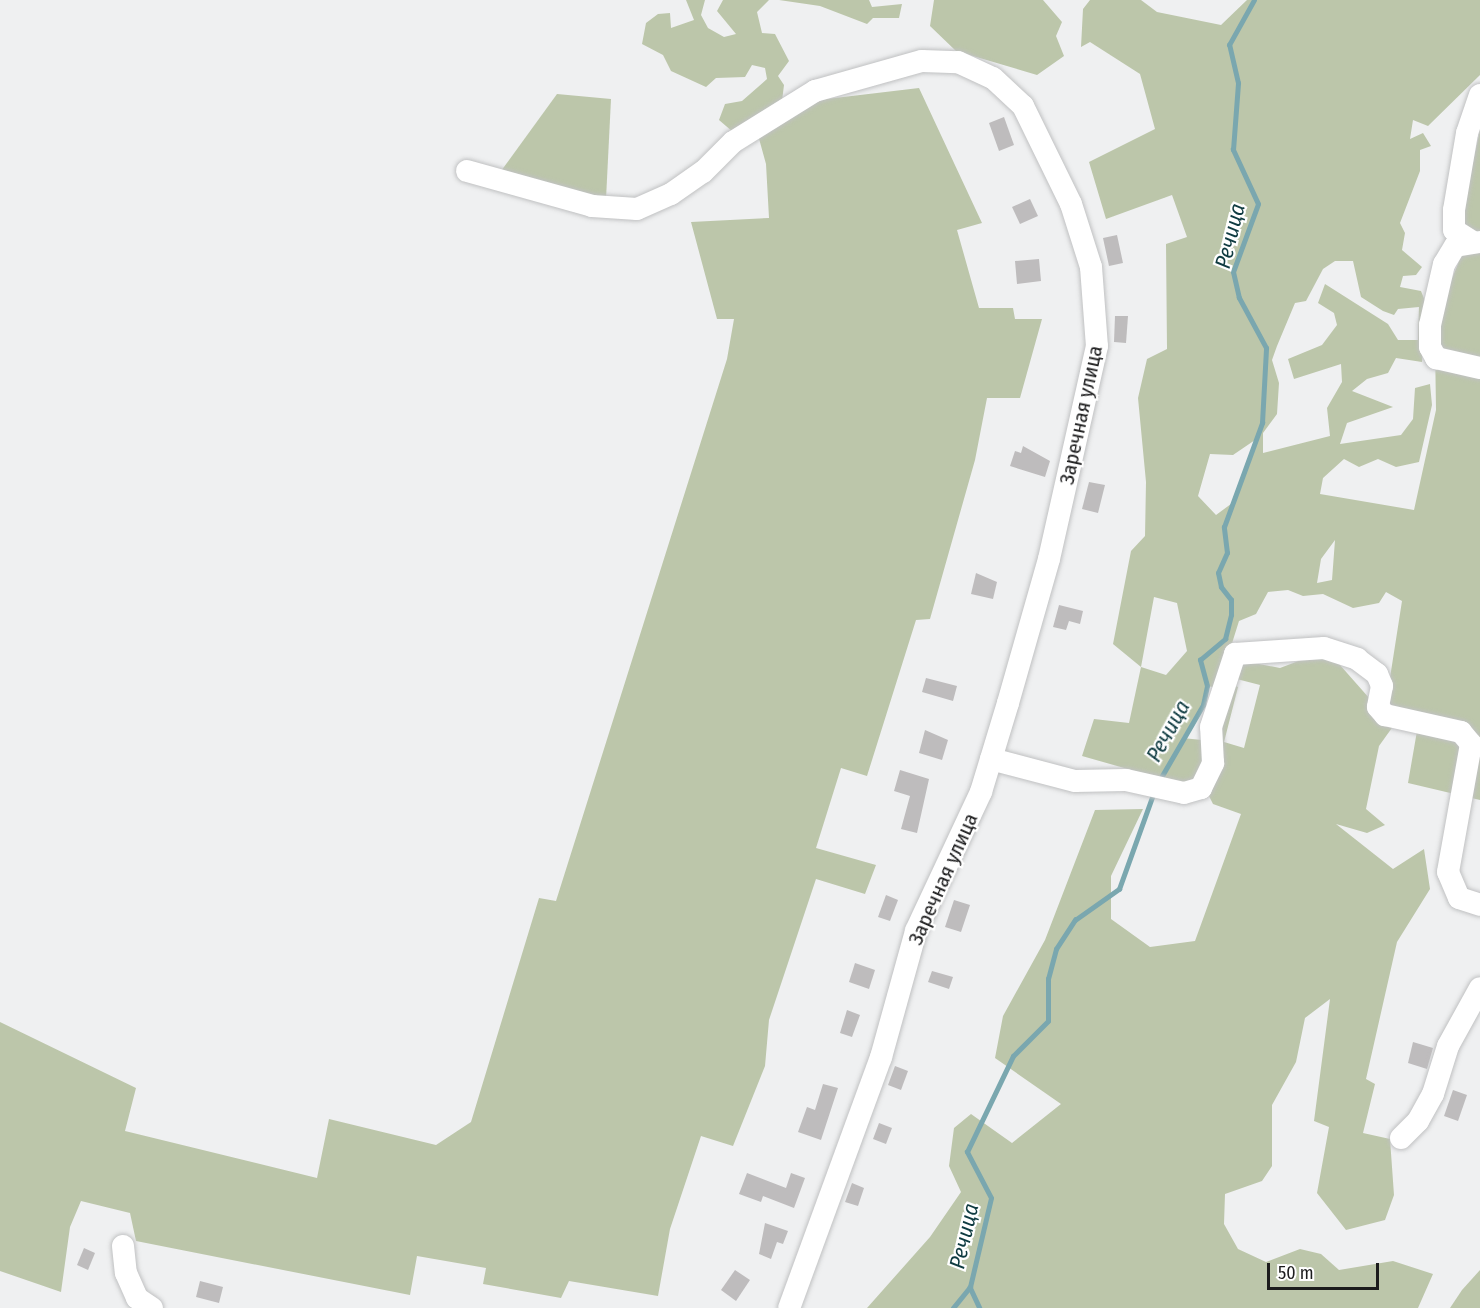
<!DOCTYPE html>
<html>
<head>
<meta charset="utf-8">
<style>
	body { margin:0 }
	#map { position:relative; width:1480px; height:1308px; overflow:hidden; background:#eff0f1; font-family:"Fira Sans Condensed",sans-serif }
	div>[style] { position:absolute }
	.green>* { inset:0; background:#bcc6aa }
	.stream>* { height:4.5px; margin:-2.25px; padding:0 2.25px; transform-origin:2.25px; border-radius:2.25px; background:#7aa7af }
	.building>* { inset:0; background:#bebcbd }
	.roads { filter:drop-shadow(0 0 2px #c0c1c2) drop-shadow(0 0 2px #c0c1c2) }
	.minor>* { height:22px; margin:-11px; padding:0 11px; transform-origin:11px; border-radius:11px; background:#fff }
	span { translate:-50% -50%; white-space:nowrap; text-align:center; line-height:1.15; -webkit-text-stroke:4.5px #fff; paint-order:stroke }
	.street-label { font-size:21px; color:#1c1c1d }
	.water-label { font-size:22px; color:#0f3b41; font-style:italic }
	.scale { position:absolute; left:1267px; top:1263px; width:112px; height:27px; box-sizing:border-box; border:3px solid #1c1c1d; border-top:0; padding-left:8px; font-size:18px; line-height:21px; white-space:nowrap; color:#1c1c1d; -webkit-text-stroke:4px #fff; paint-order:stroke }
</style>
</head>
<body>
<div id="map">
	<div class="green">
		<i style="clip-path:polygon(686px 0,705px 0,701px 15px,708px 28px,724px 37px,736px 34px,717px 11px,723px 0,769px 0,757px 12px,762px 33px,775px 34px,789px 61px,778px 76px,784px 85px,782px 101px,733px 132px,719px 120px,725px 104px,742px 101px,767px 79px,765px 68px,752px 65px,745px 77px,716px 78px,706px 87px,671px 71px,663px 55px,642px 44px,646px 23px,658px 14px,670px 13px,671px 28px,694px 20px)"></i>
		<i style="clip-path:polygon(779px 0,869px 0,872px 7px,902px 4px,899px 18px,873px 18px,867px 24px,820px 6px)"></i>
		<i style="clip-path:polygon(934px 0,1043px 0,1062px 22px,1056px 36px,1064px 56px,1037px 75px,956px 51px,930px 26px)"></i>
		<i style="clip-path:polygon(evenodd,1090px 0,1141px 0,1157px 12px,1221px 25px,1247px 0,1480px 0,1480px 75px,1428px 126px,1413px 120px,1410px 139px,1423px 133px,1431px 146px,1420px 150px,1420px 171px,1400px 223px,1405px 233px,1402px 250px,1422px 267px,1416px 275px,1403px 276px,1400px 287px,1421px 291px,1425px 301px,1422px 362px,1396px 358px,1388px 373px,1367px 379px,1352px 391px,1393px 407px,1347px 423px,1340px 444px,1401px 435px,1413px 419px,1415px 388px,1430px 384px,1432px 405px,1419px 462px,1396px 467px,1378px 459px,1359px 467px,1344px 459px,1323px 478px,1320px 494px,1414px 510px,1436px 410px,1435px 344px,1442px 303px,1462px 254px,1459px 225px,1480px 130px,1480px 800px,1408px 783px,1417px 731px,1394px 725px,1379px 746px,1366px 809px,1385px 825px,1367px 833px,1336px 824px,1393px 869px,1424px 849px,1430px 889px,1397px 942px,1366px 1079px,1375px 1084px,1363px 1133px,1390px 1139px,1394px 1195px,1385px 1220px,1346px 1230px,1317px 1193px,1329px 1127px,1314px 1121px,1330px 999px,1305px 1018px,1296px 1062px,1272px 1105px,1272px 1166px,1262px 1181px,1225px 1194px,1224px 1224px,1238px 1249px,1266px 1262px,1300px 1249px,1321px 1254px,1339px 1270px,1393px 1261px,1433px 1274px,1418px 1308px,867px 1308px,930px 1237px,961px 1192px,949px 1166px,954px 1128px,971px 1114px,1012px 1143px,1061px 1104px,995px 1058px,1003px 1016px,1045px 940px,1095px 810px,1143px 809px,1111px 876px,1111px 919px,1150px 947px,1195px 941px,1241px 814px,1213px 804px,1203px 784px,1184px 785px,1082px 756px,1094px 719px,1129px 723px,1141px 667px,1113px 644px,1131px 551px,1145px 536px,1146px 482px,1138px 398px,1147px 359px,1167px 349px,1166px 244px,1187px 237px,1172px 195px,1106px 219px,1089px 162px,1155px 129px,1140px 74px,1090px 42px,1081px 47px,1083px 9px,1090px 0,1335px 261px,1353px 261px,1361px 297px,1383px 311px,1394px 315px,1398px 309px,1419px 307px,1418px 340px,1398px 340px,1388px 324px,1325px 284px,1318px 303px,1334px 313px,1337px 325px,1322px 345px,1288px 359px,1294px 379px,1341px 364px,1342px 382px,1327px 408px,1330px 436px,1263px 453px,1263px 433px,1277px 414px,1279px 383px,1272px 360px,1277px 346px,1295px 303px,1306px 301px,1323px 269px,1335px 261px,1090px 0,1255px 440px,1235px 501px,1216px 515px,1198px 496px,1210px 454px,1233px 455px,1255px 440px,1090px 0,1335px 540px,1332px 580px,1317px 583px,1321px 559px,1335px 540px,1090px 0,1288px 590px,1303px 596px,1323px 594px,1353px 608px,1379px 603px,1386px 592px,1402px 601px,1387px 697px,1370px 699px,1332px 656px,1309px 657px,1280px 668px,1238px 660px,1229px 677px,1260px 685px,1244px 748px,1224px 742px,1238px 687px,1227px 683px,1202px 740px,1182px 738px,1203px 705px,1207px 686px,1218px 688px,1239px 621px,1256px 614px,1268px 592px,1288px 590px,1090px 0,1154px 597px,1177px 603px,1187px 651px,1166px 675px,1141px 667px,1154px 597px)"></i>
		<i style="clip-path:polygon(919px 88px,982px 223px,957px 230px,979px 308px,1013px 308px,1015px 319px,1042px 319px,1020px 398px,987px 398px,975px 460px,930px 619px,916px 620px,867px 776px,841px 768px,816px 848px,876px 865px,865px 894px,816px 879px,769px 1020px,765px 1066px,733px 1146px,701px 1136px,670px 1229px,658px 1296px,569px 1281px,561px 1298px,483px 1284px,486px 1268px,417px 1256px,410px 1295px,136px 1241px,130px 1213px,81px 1201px,70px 1227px,61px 1292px,0 1271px,0 1022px,136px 1088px,125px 1131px,317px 1178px,329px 1119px,436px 1145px,471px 1122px,539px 898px,556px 901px,727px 359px,734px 319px,717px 319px,691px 222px,769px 218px,766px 164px,758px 135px,818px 100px)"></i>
		<i style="clip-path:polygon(557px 94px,611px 99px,606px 199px,501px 171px)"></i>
		<i style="clip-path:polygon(1480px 1270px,1480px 1308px,1450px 1308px,1462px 1290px)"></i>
	</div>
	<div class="stream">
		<i style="left:1159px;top:781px;width:88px;rotate:-59.9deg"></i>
		<i style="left:1203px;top:705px;width:19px;rotate:-78deg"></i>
		<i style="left:1207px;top:686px;width:27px;rotate:-105deg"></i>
		<i style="left:1200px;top:660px;width:33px;rotate:-40deg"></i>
		<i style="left:1225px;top:639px;width:25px;rotate:-76deg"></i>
		<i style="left:1231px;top:615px;width:15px;rotate:-90deg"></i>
		<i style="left:1231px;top:600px;width:16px;rotate:-128deg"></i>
		<i style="left:1221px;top:587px;width:14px;rotate:-102deg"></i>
		<i style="left:1218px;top:573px;width:22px;rotate:-66deg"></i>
		<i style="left:1227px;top:553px;width:26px;rotate:-97deg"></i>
		<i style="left:1224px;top:527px;width:111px;rotate:-69.9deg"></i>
		<i style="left:1262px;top:423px;width:75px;rotate:-86.9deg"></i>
		<i style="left:1266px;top:348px;width:57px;rotate:-118.4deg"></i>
		<i style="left:1239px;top:298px;width:27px;rotate:-103deg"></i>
		<i style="left:1233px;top:272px;width:72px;rotate:-69.8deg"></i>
		<i style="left:1258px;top:204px;width:60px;rotate:-114.8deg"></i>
		<i style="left:1233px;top:150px;width:67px;rotate:-85.7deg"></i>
		<i style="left:1238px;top:83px;width:39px;rotate:-103deg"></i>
		<i style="left:1229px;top:45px;width:51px;rotate:-60.9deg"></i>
		<i style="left:970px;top:1287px;width:23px;rotate:65deg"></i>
		<i style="left:953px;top:1308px;width:27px;rotate:-51deg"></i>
		<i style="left:970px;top:1287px;width:91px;rotate:-76.7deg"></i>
		<i style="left:991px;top:1198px;width:52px;rotate:-117.6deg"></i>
		<i style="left:967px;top:1152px;width:106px;rotate:-64.4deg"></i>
		<i style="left:1013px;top:1056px;width:49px;rotate:-45deg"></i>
		<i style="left:1048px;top:1021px;width:42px;rotate:-90deg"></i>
		<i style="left:1048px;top:979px;width:31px;rotate:-75deg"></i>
		<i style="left:1056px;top:949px;width:35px;rotate:-57deg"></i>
		<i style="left:1075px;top:920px;width:54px;rotate:-35.2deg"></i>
		<i style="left:1119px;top:889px;width:103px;rotate:-70.2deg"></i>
	</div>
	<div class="building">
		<i style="clip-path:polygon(1004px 117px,1014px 145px,999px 151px,989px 123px)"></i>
		<i style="clip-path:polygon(1030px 199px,1038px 216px,1020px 224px,1012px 207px)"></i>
		<i style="clip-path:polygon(1117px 235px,1123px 263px,1109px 266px,1103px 238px)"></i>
		<i style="clip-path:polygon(1039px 259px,1041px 281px,1017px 284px,1015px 261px)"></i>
		<i style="clip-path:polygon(1115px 316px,1128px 316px,1126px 343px,1114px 342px)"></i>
		<i style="clip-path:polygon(1023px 446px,1050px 461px,1045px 477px,1010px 466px,1015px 451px,1021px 453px)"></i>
		<i style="clip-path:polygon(1089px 482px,1105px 485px,1098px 513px,1082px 509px)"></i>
		<i style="clip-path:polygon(976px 573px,997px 582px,993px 599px,971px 594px)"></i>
		<i style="clip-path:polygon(1059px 605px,1083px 611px,1080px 624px,1069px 621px,1066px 630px,1053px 627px)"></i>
		<i style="clip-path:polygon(926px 678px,957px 686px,953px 701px,922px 692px)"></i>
		<i style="clip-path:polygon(925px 730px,948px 740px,942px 760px,919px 753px)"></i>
		<i style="clip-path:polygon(900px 770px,929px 779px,917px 833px,901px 829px,910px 796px,894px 791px)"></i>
		<i style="clip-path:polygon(886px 895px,898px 900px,890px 921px,878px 917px)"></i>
		<i style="clip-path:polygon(954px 900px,970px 905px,961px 932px,945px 927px)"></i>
		<i style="clip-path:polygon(855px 963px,875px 970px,869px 989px,849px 982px)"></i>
		<i style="clip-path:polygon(932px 971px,953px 977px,949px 989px,928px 982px)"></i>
		<i style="clip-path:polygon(847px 1010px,860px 1015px,852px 1037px,840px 1033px)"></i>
		<i style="clip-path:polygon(1413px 1042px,1433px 1048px,1427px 1069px,1408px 1063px)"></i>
		<i style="clip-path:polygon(895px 1066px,908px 1071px,901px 1090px,888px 1085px)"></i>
		<i style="clip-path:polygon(823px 1084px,838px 1088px,821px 1140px,798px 1132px,807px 1107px,815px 1110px)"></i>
		<i style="clip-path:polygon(1453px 1090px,1467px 1095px,1458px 1121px,1444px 1116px)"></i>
		<i style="clip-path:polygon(879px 1123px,892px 1128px,886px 1144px,873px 1139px)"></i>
		<i style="clip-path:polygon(747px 1173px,786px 1188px,791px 1173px,805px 1178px,794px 1208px,763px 1196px,761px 1202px,739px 1194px)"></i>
		<i style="clip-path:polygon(852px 1183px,864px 1188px,858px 1206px,845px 1202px)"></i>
		<i style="clip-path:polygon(765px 1223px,788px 1231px,783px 1244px,777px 1242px,771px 1259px,759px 1254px)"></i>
		<i style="clip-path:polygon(84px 1248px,95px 1253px,88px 1270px,77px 1265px)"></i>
		<i style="clip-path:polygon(735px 1270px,750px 1280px,736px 1301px,721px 1290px)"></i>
		<i style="clip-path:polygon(200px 1281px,223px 1287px,219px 1303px,196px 1297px)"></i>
	</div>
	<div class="roads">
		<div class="minor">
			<i style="left:467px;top:171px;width:130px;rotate:15.6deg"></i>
			<i style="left:592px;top:206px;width:45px;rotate:3.8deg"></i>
			<i style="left:637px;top:209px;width:37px;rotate:-24deg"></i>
			<i style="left:671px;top:194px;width:39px;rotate:-35deg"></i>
			<i style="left:703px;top:172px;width:42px;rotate:-45deg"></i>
			<i style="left:733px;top:142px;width:97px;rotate:-31.9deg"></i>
			<i style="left:815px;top:91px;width:111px;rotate:-15.7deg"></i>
			<i style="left:922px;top:61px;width:36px;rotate:2deg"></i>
			<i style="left:958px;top:62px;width:38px;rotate:25deg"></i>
			<i style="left:993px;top:78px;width:41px;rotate:43deg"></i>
			<i style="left:1023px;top:106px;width:109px;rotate:63.9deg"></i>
			<i style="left:1071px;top:204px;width:66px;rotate:72.4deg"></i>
			<i style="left:1091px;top:267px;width:79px;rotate:85.7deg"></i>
			<i style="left:1097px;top:346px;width:218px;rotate:102.7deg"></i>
			<i style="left:1049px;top:559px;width:150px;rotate:105.9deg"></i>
			<i style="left:1008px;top:703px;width:93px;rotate:106.9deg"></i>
			<i style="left:981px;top:792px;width:153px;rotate:115.1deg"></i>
			<i style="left:916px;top:931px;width:131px;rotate:105.5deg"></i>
			<i style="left:881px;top:1057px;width:267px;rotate:110.1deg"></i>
			<i style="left:1473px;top:242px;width:22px;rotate:-148deg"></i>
			<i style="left:1454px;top:230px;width:20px;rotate:-90deg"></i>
			<i style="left:1454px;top:210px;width:78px;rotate:-80.4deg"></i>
			<i style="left:1467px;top:133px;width:40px;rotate:-71.1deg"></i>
			<i style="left:1480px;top:242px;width:25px;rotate:171deg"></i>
			<i style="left:1455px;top:246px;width:21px;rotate:121deg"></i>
			<i style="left:1444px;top:264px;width:63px;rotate:102.9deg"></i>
			<i style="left:1430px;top:325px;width:22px;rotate:90deg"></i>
			<i style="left:1430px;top:347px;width:13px;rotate:61deg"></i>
			<i style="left:1436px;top:358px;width:45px;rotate:12.8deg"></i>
			<i style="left:991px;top:759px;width:87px;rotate:14.7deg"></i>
			<i style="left:1075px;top:781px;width:51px;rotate:-1.1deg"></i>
			<i style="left:1126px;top:780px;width:59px;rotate:12.6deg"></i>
			<i style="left:1184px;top:793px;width:18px;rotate:-16deg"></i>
			<i style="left:1201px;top:788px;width:28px;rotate:-64deg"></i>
			<i style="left:1213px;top:763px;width:36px;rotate:-93deg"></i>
			<i style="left:1211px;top:727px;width:77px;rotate:-71.8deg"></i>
			<i style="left:1235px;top:654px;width:89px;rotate:-3.9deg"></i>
			<i style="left:1324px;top:648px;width:35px;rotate:18deg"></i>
			<i style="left:1357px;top:659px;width:25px;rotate:37deg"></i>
			<i style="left:1377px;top:674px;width:13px;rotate:67deg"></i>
			<i style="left:1382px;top:686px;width:21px;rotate:101deg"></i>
			<i style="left:1378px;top:707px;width:11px;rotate:49deg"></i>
			<i style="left:1385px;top:715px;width:78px;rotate:12.6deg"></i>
			<i style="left:1461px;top:732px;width:16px;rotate:50deg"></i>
			<i style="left:1471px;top:744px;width:130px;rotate:100.2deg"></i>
			<i style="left:1448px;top:872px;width:28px;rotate:67deg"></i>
			<i style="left:1459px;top:898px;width:22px;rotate:18deg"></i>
			<i style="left:1401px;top:1138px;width:24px;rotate:-45deg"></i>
			<i style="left:1418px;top:1121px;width:31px;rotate:-61deg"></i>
			<i style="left:1433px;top:1094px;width:50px;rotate:-72.6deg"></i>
			<i style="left:1448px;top:1046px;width:66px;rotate:-61.1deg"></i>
			<i style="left:123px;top:1246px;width:27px;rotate:84deg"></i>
			<i style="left:126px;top:1273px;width:27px;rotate:66deg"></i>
			<i style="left:137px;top:1298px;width:18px;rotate:34deg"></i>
		</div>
	</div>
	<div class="street-label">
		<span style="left:1081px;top:415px;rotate:-78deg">Заречная улица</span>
		<span style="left:943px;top:879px;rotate:-66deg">Заречная улица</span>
	</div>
	<div class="water-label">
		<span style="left:1230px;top:236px;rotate:-76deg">Речица</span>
		<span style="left:1168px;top:731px;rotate:-61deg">Речица</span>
		<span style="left:964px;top:1236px;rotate:-77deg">Речица</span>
	</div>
	<div class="scale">50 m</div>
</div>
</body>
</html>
